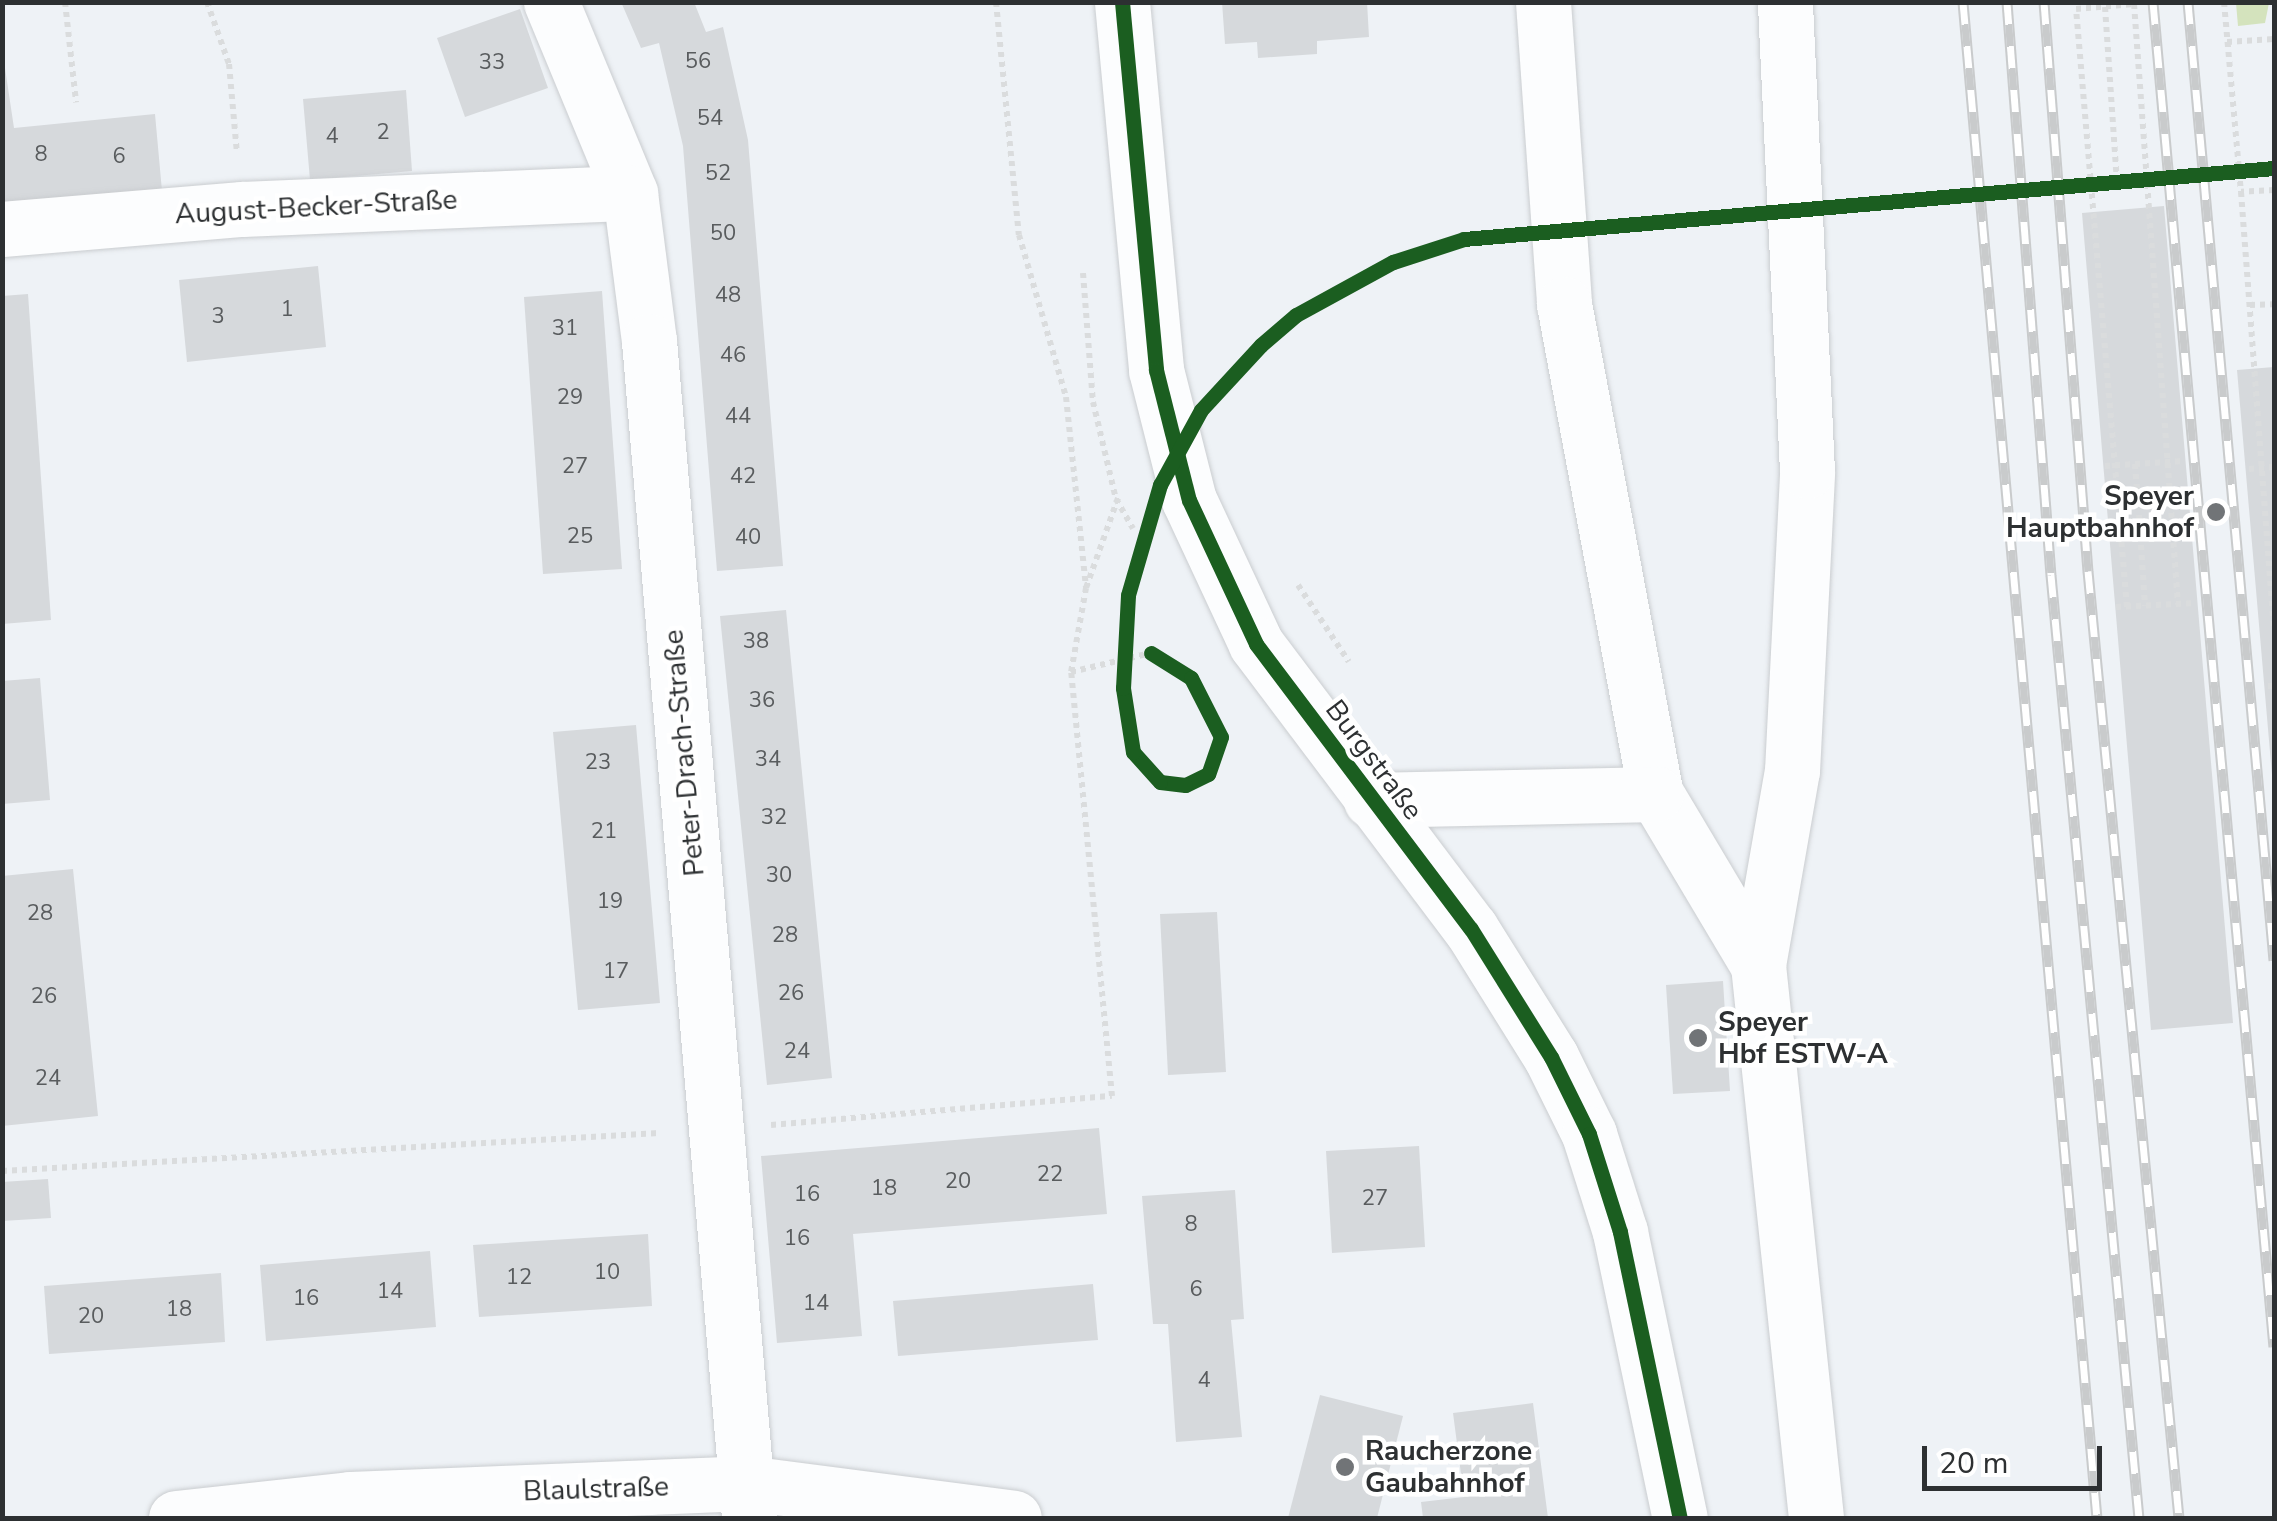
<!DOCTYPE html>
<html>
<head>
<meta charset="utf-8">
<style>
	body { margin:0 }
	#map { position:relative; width:2277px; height:1521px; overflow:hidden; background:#eef2f6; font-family:"Nunito Sans",sans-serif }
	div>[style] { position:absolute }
	.green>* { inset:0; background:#d4e3bd }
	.building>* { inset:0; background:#d6d9dc }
	.path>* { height:6px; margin-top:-3px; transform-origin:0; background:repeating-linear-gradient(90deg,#dadcdd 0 5px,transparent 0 10px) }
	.roads { filter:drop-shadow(0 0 2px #cacdd0) drop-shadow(0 0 2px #cacdd0) }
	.minor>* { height:55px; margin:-27.5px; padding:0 27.5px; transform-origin:27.5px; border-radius:27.5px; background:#fcfdfe }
	.rail>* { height:11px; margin-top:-5.5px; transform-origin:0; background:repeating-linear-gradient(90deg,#fff 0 22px,#c9cbcc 0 44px); box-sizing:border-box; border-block:2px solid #c9cbcc }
	.cycleway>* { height:15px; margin:-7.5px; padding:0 7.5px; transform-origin:7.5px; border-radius:7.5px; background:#1b5e20 }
	.dots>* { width:28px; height:28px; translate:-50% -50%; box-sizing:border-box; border:5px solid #fff; border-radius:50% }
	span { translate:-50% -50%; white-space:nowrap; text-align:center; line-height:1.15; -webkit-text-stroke:9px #fff; paint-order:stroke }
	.number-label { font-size:22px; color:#595c5e }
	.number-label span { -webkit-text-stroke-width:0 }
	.street-label { font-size:28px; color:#2d3032 }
	.poi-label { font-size:28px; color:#2d3032; font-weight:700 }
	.right { translate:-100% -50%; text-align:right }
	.left { translate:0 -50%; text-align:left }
	.frame { position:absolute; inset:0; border:5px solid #2d3032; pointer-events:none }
	.scale { position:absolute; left:1922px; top:1446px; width:180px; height:45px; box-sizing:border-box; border:5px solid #2d3032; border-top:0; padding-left:12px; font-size:30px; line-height:35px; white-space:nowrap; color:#2d3032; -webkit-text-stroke:8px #fff; paint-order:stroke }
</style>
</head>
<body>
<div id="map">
	<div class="green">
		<i style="clip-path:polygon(2236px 3px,2269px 3px,2265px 23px,2238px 26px)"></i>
	</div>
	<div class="building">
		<i style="clip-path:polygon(621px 2px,694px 2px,706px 32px,723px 27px,748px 140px,783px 566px,717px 571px,683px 146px,659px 43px,641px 48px)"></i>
		<i style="clip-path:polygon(1222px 2px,1367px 2px,1369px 37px,1317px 41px,1317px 54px,1258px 58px,1257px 42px,1225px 44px)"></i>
		<i style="clip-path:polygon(520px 9px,548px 88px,465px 117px,437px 38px)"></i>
		<i style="clip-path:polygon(2px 48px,14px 128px,155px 114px,162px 191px,2px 206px)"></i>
		<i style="clip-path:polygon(406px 90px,412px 171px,310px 180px,303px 99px)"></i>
		<i style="clip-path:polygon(2164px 206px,2233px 1023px,2151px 1030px,2082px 213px)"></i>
		<i style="clip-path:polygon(318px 266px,326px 347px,187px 362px,179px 280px)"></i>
		<i style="clip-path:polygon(602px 291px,622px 569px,543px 574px,524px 297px)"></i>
		<i style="clip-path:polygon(28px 294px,51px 620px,2px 624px,2px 296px)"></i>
		<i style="clip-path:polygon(2274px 367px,2274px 775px,2272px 775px,2237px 370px)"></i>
		<i style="clip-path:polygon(786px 610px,832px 1078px,767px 1085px,720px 616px)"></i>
		<i style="clip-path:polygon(40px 678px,50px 800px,2px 804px,2px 681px)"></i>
		<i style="clip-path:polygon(636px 725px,660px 1003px,578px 1010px,553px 732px)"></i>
		<i style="clip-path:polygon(73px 869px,98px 1116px,2px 1126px,2px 876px)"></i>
		<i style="clip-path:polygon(1217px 912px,1226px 1072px,1168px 1075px,1160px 914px)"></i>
		<i style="clip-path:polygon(1723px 981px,1730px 1091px,1673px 1094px,1666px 985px)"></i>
		<i style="clip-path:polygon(1099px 1128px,1107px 1214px,853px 1234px,862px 1336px,777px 1343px,761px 1156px)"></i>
		<i style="clip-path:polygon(1419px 1146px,1425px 1247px,1332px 1253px,1326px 1151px)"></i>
		<i style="clip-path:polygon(48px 1179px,51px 1218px,2px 1221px,2px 1182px)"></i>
		<i style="clip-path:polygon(1235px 1190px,1244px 1319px,1231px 1320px,1242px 1437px,1176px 1442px,1168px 1324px,1153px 1324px,1142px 1196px)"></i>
		<i style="clip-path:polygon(648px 1234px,652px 1306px,479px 1317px,473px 1245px)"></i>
		<i style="clip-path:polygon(430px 1251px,436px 1327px,266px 1341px,260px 1265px)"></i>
		<i style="clip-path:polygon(221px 1273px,225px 1342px,49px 1354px,44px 1286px)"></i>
		<i style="clip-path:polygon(1093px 1284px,1098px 1340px,898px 1356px,893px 1301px)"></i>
		<i style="clip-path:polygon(1320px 1395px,1403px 1416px,1377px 1518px,1288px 1518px)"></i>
		<i style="clip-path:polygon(1533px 1403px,1548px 1518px,1423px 1518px,1421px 1502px,1464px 1497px,1453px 1413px)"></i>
	</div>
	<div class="path">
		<i style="left:65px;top:2px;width:101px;rotate:83.7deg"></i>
		<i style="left:207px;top:2px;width:66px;rotate:70.5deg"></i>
		<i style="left:229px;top:64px;width:89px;rotate:84.9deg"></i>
		<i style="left:996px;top:2px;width:234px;rotate:84.4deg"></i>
		<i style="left:1019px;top:235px;width:169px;rotate:73.8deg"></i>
		<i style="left:1066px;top:397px;width:192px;rotate:84deg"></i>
		<i style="left:2224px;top:2px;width:191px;rotate:84.9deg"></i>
		<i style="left:2105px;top:7px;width:175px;rotate:86.1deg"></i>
		<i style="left:2227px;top:42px;width:47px;rotate:-3.7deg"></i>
		<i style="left:2274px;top:190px;width:33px;rotate:177deg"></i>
		<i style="left:2241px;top:192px;width:437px;rotate:85.7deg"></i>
		<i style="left:1083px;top:273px;width:129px;rotate:85.6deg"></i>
		<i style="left:1093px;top:402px;width:100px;rotate:76.7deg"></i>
		<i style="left:1116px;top:499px;width:34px;rotate:60deg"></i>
		<i style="left:2250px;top:305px;width:24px;rotate:-2deg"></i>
		<i style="left:2105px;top:466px;width:30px;rotate:-4deg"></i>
		<i style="left:2249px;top:469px;width:25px;rotate:-5deg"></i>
		<i style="left:2137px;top:489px;width:25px;rotate:-95deg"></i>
		<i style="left:2135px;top:464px;width:49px;rotate:-3.5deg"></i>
		<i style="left:1118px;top:498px;width:96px;rotate:109.6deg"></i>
		<i style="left:1086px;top:588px;width:85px;rotate:100.1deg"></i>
		<i style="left:1071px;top:672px;width:82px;rotate:-13.4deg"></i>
		<i style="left:2139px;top:515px;width:91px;rotate:86.2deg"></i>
		<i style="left:1298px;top:585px;width:92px;rotate:56.5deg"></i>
		<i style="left:2116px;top:607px;width:80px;rotate:-2.9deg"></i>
		<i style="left:2127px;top:607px;width:600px;rotate:-94.87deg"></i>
		<i style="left:2076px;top:9px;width:58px;rotate:-4.9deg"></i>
		<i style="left:2134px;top:4px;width:602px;rotate:85.81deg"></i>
		<i style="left:2268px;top:686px;width:6px"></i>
		<i style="left:771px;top:1125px;width:342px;rotate:-4.9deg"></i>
		<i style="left:1112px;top:1096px;width:426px;rotate:-95.5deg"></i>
		<i style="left:2px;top:1171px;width:658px;rotate:-3.31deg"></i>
	</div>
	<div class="roads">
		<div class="minor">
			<i style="left:551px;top:2px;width:207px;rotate:67.5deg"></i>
			<i style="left:630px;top:193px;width:149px;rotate:82.7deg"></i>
			<i style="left:649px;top:341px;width:1181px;rotate:85.14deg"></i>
			<i style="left:1122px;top:2px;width:370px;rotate:84.7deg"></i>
			<i style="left:1156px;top:370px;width:134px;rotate:75.8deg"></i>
			<i style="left:1189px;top:500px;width:159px;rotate:65deg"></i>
			<i style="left:1256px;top:644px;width:357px;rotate:53deg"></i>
			<i style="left:1471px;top:929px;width:151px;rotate:58deg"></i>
			<i style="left:1551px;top:1057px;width:86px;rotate:63.7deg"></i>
			<i style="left:1589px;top:1134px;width:103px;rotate:72.4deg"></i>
			<i style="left:1620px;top:1232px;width:292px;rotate:78.2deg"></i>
			<i style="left:1543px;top:2px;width:303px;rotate:86deg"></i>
			<i style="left:1564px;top:304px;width:499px;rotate:79.4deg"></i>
			<i style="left:1656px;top:794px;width:199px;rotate:59.2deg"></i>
			<i style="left:1758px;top:965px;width:556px;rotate:84.01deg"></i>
			<i style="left:2px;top:229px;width:241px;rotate:-4.8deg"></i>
			<i style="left:242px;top:209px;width:388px;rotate:-2.4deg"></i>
			<i style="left:1371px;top:800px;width:285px;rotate:-1.2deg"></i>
			<i style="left:1758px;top:965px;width:197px;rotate:-80.1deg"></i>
			<i style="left:1792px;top:771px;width:300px;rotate:-87.1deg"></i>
			<i style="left:1807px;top:471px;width:470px;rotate:-92.7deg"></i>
			<i style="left:176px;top:1518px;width:175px;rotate:-6.2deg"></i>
			<i style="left:350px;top:1499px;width:396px;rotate:-2.3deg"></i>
			<i style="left:746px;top:1483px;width:270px;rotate:7.4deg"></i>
		</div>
	</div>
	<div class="rail">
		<i style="left:1963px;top:2px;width:1522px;rotate:84.95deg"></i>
		<i style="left:2007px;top:2px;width:575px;rotate:85.61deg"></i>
		<i style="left:2051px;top:575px;width:947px;rotate:84.67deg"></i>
		<i style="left:2044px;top:2px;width:571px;rotate:85.58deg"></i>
		<i style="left:2088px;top:571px;width:951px;rotate:84.51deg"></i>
		<i style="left:2153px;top:2px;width:1350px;rotate:84.86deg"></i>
		<i style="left:2188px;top:2px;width:962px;rotate:84.87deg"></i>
	</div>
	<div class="cycleway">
		<i style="left:1122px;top:2px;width:370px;rotate:84.7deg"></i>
		<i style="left:1156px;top:370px;width:134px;rotate:75.8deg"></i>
		<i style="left:1189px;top:500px;width:159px;rotate:65deg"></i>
		<i style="left:1256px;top:644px;width:357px;rotate:53deg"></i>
		<i style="left:1471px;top:929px;width:151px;rotate:58deg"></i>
		<i style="left:1551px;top:1057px;width:86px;rotate:63.7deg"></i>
		<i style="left:1589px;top:1134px;width:103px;rotate:72.4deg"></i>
		<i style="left:1620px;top:1232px;width:292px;rotate:78.2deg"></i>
		<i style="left:1151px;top:653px;width:47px;rotate:32deg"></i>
		<i style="left:1191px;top:678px;width:66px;rotate:63deg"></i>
		<i style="left:1221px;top:737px;width:39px;rotate:109deg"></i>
		<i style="left:1208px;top:774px;width:25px;rotate:154deg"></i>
		<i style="left:1185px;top:785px;width:25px;rotate:-173deg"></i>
		<i style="left:1160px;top:782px;width:40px;rotate:-132deg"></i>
		<i style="left:1133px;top:752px;width:65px;rotate:-98.9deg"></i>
		<i style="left:1123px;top:688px;width:93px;rotate:-86.9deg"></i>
		<i style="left:1128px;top:595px;width:115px;rotate:-73.8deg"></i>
		<i style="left:1160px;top:485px;width:85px;rotate:-61.3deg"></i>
		<i style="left:1201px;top:410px;width:88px;rotate:-47.3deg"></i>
		<i style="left:1261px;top:345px;width:46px;rotate:-40.6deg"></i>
		<i style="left:1296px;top:315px;width:111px;rotate:-28.7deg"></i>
		<i style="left:1393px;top:262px;width:75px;rotate:-17.9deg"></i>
		<i style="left:1464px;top:239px;width:813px;rotate:-5.01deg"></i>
	</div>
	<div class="dots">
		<i style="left:2216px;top:512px;background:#717477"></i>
		<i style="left:1698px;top:1038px;background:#717477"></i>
		<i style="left:1345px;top:1467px;background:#717477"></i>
	</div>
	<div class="number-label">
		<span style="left:698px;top:62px">56</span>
		<span style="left:492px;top:63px">33</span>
		<span style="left:710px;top:119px">54</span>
		<span style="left:383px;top:133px">2</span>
		<span style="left:332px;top:137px">4</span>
		<span style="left:41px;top:155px">8</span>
		<span style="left:119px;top:157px">6</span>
		<span style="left:718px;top:174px">52</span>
		<span style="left:723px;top:234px">50</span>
		<span style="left:728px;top:296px">48</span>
		<span style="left:287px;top:310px">1</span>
		<span style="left:218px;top:317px">3</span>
		<span style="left:565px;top:329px">31</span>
		<span style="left:733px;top:356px">46</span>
		<span style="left:570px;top:398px">29</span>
		<span style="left:738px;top:417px">44</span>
		<span style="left:575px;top:467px">27</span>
		<span style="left:743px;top:477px">42</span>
		<span style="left:580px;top:537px">25</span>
		<span style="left:748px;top:538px">40</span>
		<span style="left:756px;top:642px">38</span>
		<span style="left:762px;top:701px">36</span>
		<span style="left:768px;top:760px">34</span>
		<span style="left:598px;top:763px">23</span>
		<span style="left:774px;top:818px">32</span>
		<span style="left:604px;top:832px">21</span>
		<span style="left:779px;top:876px">30</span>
		<span style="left:610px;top:902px">19</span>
		<span style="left:40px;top:914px">28</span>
		<span style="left:785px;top:936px">28</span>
		<span style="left:616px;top:972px">17</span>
		<span style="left:791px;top:994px">26</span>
		<span style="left:44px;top:997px">26</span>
		<span style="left:797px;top:1052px">24</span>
		<span style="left:48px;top:1079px">24</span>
		<span style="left:1050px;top:1175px">22</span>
		<span style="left:958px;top:1182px">20</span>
		<span style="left:884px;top:1189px">18</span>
		<span style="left:807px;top:1195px">16</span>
		<span style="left:1375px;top:1199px">27</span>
		<span style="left:1191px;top:1225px">8</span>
		<span style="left:797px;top:1239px">16</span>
		<span style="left:607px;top:1273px">10</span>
		<span style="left:519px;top:1278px">12</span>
		<span style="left:1196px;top:1290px">6</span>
		<span style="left:390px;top:1292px">14</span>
		<span style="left:306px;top:1299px">16</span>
		<span style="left:816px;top:1304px">14</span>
		<span style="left:179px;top:1310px">18</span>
		<span style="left:91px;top:1317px">20</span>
		<span style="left:1204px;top:1381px">4</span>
	</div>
	<div class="street-label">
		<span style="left:316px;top:207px;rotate:-3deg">August-Becker-Straße</span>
		<span style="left:684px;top:753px;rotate:-95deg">Peter-Drach-Straße</span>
		<span style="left:1374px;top:760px;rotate:53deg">Burgstraße</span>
		<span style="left:596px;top:1489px;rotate:-2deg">Blaulstraße</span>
	</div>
	<div class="poi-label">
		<span class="right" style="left:2194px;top:512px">Speyer<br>Hauptbahnhof</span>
		<span class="left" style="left:1718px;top:1038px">Speyer<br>Hbf ESTW-A</span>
		<span class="left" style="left:1365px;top:1467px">Raucherzone<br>Gaubahnhof</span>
	</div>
	<div class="frame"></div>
	<div class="scale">20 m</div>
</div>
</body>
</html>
